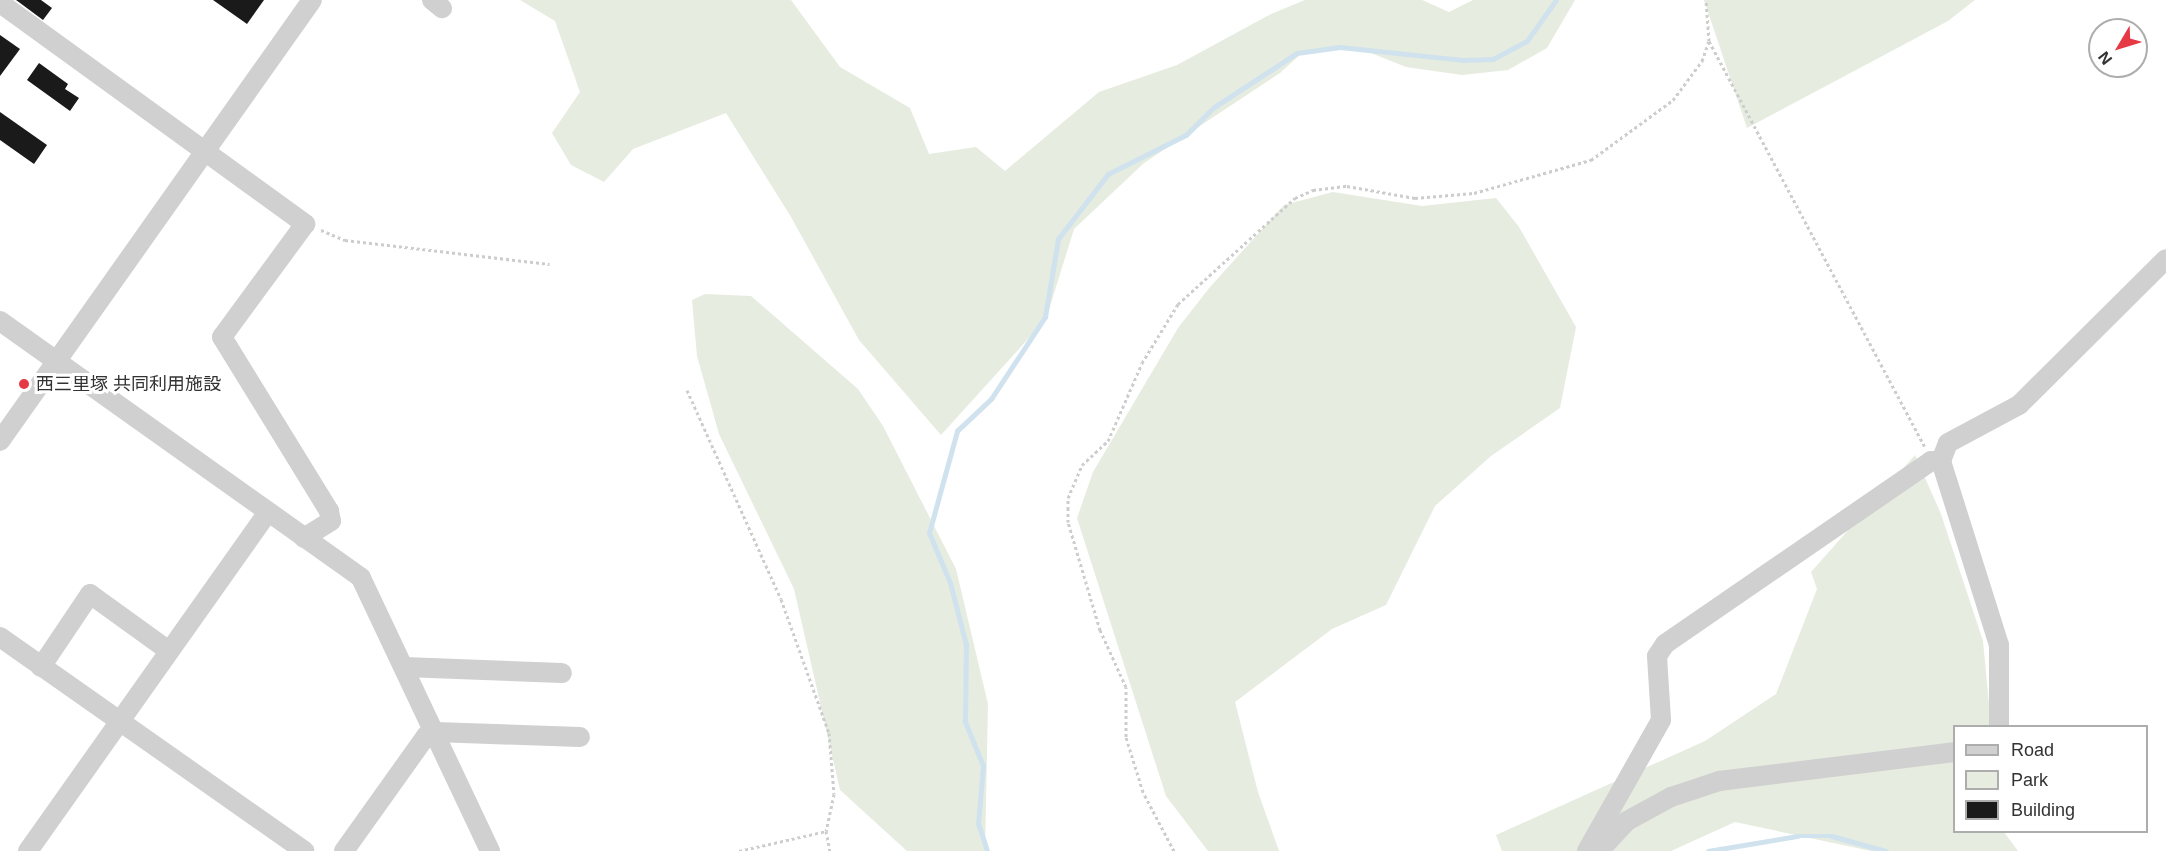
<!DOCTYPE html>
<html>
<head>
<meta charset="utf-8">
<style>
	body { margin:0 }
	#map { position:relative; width:2166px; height:851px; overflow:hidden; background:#fff; font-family:Helvetica,"Noto Sans JP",sans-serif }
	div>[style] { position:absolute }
	.green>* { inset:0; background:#e6ecdf }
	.stream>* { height:4.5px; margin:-2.25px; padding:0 2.25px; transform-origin:2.25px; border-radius:2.25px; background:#cfe2ee }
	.building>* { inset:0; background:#1a1a1a }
	.path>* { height:3px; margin-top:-1.5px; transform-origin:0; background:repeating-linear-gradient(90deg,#cdcdcd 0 3px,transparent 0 6px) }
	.minor>* { height:20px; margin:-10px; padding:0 10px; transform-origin:10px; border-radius:10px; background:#d0d0d0 }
	.dots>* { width:16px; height:16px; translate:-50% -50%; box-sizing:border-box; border:3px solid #fff; border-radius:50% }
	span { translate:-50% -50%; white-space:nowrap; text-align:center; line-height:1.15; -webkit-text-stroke:6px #fff; paint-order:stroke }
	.poi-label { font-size:18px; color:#333 }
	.left { translate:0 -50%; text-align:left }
	.legend { position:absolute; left:1953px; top:725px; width:195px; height:108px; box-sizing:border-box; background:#fff; border:2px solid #adadad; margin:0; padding:8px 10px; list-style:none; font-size:18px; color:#333 }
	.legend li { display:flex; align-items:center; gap:12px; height:30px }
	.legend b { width:30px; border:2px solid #adadad }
	.north { position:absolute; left:2088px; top:18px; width:60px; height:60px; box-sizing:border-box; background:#fff; border:2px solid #adadad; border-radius:50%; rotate:232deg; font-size:16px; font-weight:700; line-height:24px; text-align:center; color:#333 }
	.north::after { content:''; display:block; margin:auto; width:21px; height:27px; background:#e63946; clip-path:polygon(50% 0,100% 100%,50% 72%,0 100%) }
</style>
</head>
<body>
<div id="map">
	<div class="green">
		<i style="clip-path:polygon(520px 0,791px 0,840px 67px,910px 108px,929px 154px,976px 147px,1005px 171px,1099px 92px,1177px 65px,1271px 14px,1305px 0,1422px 0,1449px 12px,1473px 0,1575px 0,1547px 48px,1508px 70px,1462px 75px,1406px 67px,1361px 49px,1304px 51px,1280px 73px,1144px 163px,1074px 229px,1046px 319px,941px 435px,859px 340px,791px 217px,726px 113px,633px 149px,604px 182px,571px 165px,552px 133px,580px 92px,555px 21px)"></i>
		<i style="clip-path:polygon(1704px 0,1975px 0,1948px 21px,1747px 128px)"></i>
		<i style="clip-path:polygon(1333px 192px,1422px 206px,1496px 198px,1519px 227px,1576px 327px,1560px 408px,1491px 456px,1435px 506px,1386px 605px,1332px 629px,1235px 702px,1258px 792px,1279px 851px,1208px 851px,1166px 796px,1077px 518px,1093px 472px,1178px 328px,1210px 287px,1284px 205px)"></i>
		<i style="clip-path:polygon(705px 294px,751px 296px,858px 389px,883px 426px,956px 569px,988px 704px,985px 851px,907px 851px,840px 790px,794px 589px,719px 434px,697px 356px,692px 300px)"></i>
		<i style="clip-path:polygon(1915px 455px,1941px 514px,1983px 641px,1991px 726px,1954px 726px,1954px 832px,2004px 832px,2018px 851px,1871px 851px,1735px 822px,1671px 851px,1502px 851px,1496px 835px,1705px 741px,1776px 694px,1817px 589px,1811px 572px)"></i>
	</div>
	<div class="stream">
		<i style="left:987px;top:851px;width:28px;rotate:-108deg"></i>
		<i style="left:978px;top:824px;width:58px;rotate:-85.1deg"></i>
		<i style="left:983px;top:766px;width:48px;rotate:-112.2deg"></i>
		<i style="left:965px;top:722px;width:77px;rotate:-89.3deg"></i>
		<i style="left:966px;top:645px;width:64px;rotate:-104.5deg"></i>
		<i style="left:950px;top:583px;width:54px;rotate:-112.8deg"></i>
		<i style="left:929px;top:533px;width:106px;rotate:-74.6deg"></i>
		<i style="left:957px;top:431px;width:47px;rotate:-43.3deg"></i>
		<i style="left:991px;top:399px;width:98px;rotate:-56.6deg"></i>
		<i style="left:1045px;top:317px;width:79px;rotate:-80.5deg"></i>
		<i style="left:1058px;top:239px;width:82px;rotate:-52.4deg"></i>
		<i style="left:1108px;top:174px;width:87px;rotate:-26.6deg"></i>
		<i style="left:1186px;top:135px;width:38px;rotate:-45deg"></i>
		<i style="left:1213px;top:108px;width:100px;rotate:-33.2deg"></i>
		<i style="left:1297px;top:53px;width:43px;rotate:-7.9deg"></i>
		<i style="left:1340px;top:47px;width:125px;rotate:6deg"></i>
		<i style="left:1464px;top:60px;width:29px;rotate:-2deg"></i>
		<i style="left:1493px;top:59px;width:38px;rotate:-28deg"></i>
		<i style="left:1527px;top:41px;width:50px;rotate:-54.7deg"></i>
		<i style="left:1708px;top:851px;width:91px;rotate:-9.5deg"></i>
		<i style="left:1798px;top:836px;width:34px"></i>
		<i style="left:1832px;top:836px;width:56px;rotate:15.5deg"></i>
	</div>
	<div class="building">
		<i style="clip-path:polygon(16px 0,41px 0,52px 8px,43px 20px)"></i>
		<i style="clip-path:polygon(213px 0,264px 0,247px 24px)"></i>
		<i style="clip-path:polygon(0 35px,20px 49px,0 76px)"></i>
		<i style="clip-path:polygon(39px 63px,68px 84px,65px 89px,79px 98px,70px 111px,27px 80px)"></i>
		<i style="clip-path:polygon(0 112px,47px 145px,34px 164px,0 140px)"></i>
	</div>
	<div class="path">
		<i style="left:1709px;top:41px;width:459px;rotate:62deg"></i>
		<i style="left:321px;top:230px;width:26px;rotate:23deg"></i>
		<i style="left:345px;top:240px;width:206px;rotate:6.7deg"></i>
		<i style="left:687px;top:390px;width:229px;rotate:65.8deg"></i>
		<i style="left:781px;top:599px;width:142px;rotate:70.3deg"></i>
		<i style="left:829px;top:733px;width:61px;rotate:85.3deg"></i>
		<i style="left:834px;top:794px;width:38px;rotate:102deg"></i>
		<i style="left:826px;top:831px;width:20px;rotate:79deg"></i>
		<i style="left:739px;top:851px;width:89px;rotate:-12.9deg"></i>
		<i style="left:1174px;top:851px;width:67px;rotate:-117.7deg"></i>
		<i style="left:1143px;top:792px;width:58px;rotate:-107.2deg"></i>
		<i style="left:1126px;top:737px;width:50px;rotate:-90deg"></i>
		<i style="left:1126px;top:687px;width:63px;rotate:-114.5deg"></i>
		<i style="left:1100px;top:630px;width:113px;rotate:-106.5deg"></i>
		<i style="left:1068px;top:522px;width:24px;rotate:-90deg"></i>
		<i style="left:1068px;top:498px;width:36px;rotate:-67deg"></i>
		<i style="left:1082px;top:465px;width:35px;rotate:-43deg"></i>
		<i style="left:1108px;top:441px;width:85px;rotate:-66.4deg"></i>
		<i style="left:1142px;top:363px;width:69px;rotate:-58.6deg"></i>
		<i style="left:1178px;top:304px;width:158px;rotate:-42.2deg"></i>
		<i style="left:1295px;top:198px;width:20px;rotate:-24deg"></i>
		<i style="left:1313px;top:190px;width:34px;rotate:-7deg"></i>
		<i style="left:1347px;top:186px;width:69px;rotate:10deg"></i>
		<i style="left:1415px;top:198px;width:59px;rotate:-4.8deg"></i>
		<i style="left:1474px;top:193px;width:122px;rotate:-15.8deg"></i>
		<i style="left:1591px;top:160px;width:102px;rotate:-36.2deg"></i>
		<i style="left:1673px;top:100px;width:49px;rotate:-53.4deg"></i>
		<i style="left:1702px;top:61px;width:21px;rotate:-71deg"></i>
		<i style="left:1709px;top:41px;width:41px;rotate:-94.2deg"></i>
	</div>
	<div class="minor">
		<i style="left:432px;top:0;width:13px;rotate:39deg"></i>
		<i style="left:0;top:3px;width:377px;rotate:35.9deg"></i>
		<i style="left:305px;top:224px;width:140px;rotate:126.3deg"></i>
		<i style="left:222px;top:337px;width:204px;rotate:58.4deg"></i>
		<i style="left:329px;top:511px;width:10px;rotate:79deg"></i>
		<i style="left:331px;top:521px;width:32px;rotate:148deg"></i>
		<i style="left:0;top:321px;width:443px;rotate:35.4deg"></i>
		<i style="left:361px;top:578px;width:302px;rotate:64.7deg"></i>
		<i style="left:0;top:441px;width:540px;rotate:-54.72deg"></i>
		<i style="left:0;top:637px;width:372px;rotate:35.1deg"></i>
		<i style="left:41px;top:667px;width:88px;rotate:-56.1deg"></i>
		<i style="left:90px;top:594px;width:97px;rotate:35.8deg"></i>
		<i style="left:404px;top:667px;width:158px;rotate:2.2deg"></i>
		<i style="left:1999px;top:726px;width:81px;rotate:-90deg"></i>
		<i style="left:1999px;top:645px;width:193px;rotate:-107.5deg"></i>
		<i style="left:1941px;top:461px;width:19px;rotate:-69deg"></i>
		<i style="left:1948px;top:443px;width:81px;rotate:-28.2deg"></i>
		<i style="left:2019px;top:405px;width:207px;rotate:-44.8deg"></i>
		<i style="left:28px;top:851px;width:415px;rotate:-54.7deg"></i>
		<i style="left:344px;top:851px;width:141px;rotate:-54.5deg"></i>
		<i style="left:426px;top:736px;width:10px;rotate:-24deg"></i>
		<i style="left:435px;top:732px;width:145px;rotate:2deg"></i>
		<i style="left:1587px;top:851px;width:150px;rotate:-60.5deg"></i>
		<i style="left:1661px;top:720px;width:64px;rotate:-93.6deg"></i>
		<i style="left:1657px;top:656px;width:14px;rotate:-56deg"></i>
		<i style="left:1665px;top:644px;width:323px;rotate:-34.5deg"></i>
		<i style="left:1931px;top:461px;width:10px"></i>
		<i style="left:1599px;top:851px;width:41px;rotate:-47deg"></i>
		<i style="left:1627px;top:821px;width:50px;rotate:-28.6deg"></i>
		<i style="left:1671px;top:797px;width:51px;rotate:-18.4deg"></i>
		<i style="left:1719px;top:781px;width:237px;rotate:-7deg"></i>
	</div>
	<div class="dots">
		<i style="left:24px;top:384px;background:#e63946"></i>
	</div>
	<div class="poi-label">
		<span class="left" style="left:36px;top:384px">西三里塚 共同利用施設</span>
	</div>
	<ul class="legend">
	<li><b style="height:8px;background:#d0d0d0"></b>Road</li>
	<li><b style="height:16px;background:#e6ecdf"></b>Park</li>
	<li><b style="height:16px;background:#1a1a1a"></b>Building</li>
	</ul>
	<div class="north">N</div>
</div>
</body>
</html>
